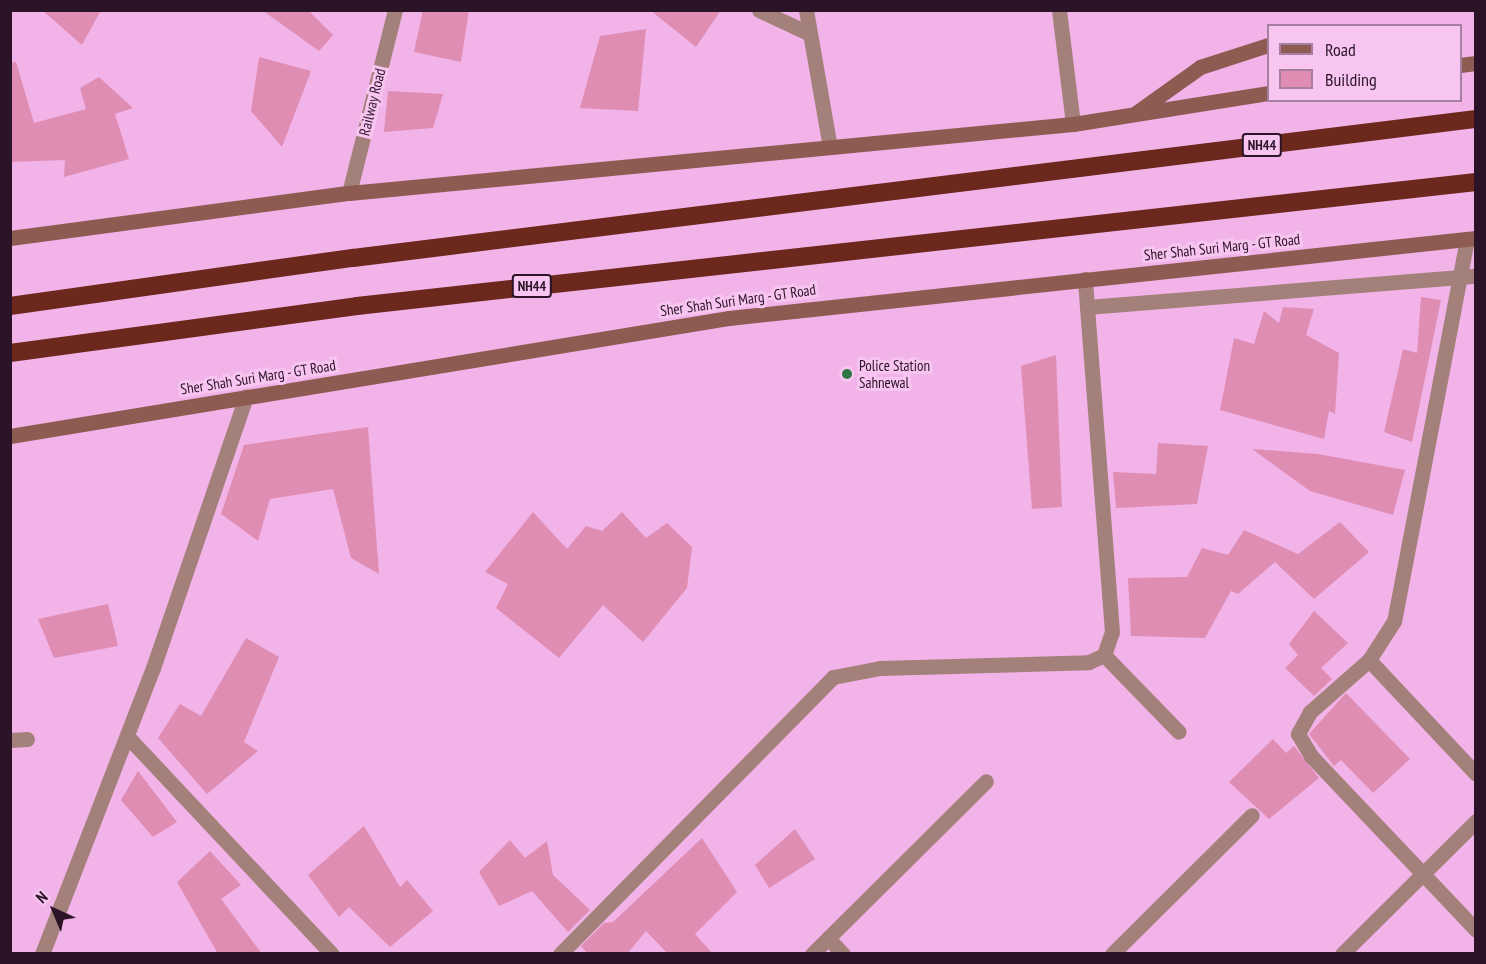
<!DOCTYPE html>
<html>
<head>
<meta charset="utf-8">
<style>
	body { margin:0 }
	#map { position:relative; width:1486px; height:964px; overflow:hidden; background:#f2b3e9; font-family:"PT Sans Narrow",sans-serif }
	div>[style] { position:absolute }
	.building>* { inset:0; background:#df8db3 }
	.street>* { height:15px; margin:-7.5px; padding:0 7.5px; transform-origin:7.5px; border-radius:7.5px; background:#a38079 }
	.secondary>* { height:15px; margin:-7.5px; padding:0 7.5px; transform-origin:7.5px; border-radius:7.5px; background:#8d5b51 }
	.highway>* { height:18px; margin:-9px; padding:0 9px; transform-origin:9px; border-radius:9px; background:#6c281d }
	.dots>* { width:16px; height:16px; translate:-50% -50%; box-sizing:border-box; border:3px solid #f8c5f0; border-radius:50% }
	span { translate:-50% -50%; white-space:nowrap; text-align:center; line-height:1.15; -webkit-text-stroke:6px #f8c5f0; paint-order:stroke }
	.shield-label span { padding:2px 4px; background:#f8c5f0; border:2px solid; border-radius:4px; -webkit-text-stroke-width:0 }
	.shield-label { font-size:14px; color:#2b1428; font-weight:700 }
	.street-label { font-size:15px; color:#2b1428 }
	.poi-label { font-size:15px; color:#2b1428 }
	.left { translate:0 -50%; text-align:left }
	.frame { position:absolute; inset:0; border:12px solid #2b1428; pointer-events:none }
	.legend { position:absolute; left:1267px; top:24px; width:195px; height:78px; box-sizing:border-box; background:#f8c5f0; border:2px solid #a67ea0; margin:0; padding:8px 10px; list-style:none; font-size:18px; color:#2b1428 }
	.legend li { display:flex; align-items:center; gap:12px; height:30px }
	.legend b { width:30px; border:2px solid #a67ea0 }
	.north { position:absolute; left:24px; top:880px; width:60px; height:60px; -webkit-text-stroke:4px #f8c5f0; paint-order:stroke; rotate:316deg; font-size:16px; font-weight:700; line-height:24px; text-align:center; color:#2b1428 }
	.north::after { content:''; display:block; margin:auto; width:21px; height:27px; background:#2b1428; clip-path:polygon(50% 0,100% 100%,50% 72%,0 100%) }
</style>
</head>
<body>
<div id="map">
	<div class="building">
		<i style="clip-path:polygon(42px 10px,101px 10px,82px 45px)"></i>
		<i style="clip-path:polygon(262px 10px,308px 10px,333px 35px,319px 51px)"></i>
		<i style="clip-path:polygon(423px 10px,469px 10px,461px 62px,414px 52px)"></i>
		<i style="clip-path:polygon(650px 10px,721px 10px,696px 47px)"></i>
		<i style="clip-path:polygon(646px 29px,638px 111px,580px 108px,600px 36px)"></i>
		<i style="clip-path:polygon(259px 57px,311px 71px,282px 147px,251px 111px)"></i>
		<i style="clip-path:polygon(16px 62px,34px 123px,86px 109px,80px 88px,99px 77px,133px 108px,115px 114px,129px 159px,64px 177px,65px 160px,10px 162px,10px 63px)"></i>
		<i style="clip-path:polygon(388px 91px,443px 94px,433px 128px,384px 132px)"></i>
		<i style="clip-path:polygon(1421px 297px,1441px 300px,1412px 442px,1384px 432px,1403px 349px,1417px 353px)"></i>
		<i style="clip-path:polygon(1283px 307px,1314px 309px,1306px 335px,1339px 353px,1335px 414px,1329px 411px,1324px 439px,1220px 410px,1234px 338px,1254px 344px,1264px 311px,1279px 323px)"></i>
		<i style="clip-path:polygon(1056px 355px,1062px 507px,1032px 509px,1021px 366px)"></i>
		<i style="clip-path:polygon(368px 427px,379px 574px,351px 558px,333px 489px,270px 499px,258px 541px,221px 514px,244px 445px)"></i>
		<i style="clip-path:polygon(1158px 443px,1208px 446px,1197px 504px,1116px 508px,1113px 472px,1156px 474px)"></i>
		<i style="clip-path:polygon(1252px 449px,1318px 454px,1405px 470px,1393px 515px,1310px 491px)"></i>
		<i style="clip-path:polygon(533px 512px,567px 549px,586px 526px,602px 531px,622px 512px,646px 538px,667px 523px,692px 547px,687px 588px,643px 642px,603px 605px,559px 658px,496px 608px,508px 584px,485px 572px)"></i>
		<i style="clip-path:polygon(1340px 522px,1369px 552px,1314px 599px,1275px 562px,1238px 594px,1231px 591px,1205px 638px,1131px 636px,1128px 578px,1187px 577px,1202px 548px,1228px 555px,1244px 530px,1298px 554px)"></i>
		<i style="clip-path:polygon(108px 604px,118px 646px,54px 658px,38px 619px)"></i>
		<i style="clip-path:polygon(1314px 611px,1348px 643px,1321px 668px,1332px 679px,1314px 696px,1285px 668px,1298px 655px,1289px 644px)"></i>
		<i style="clip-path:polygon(246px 638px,279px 657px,244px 742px,258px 751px,207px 794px,158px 738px,180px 704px,201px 716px)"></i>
		<i style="clip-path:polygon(1346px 693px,1410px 759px,1373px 793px,1341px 760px,1334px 766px,1309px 734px)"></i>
		<i style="clip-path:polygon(1273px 739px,1286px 753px,1294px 746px,1319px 778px,1269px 819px,1229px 782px)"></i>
		<i style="clip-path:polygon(138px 771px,177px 822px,153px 837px,121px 800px)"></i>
		<i style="clip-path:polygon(364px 826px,400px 887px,407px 880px,433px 911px,390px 947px,349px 907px,339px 917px,308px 875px)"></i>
		<i style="clip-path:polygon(795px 829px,815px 859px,769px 888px,755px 865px)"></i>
		<i style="clip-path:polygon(702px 838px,737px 892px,695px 934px,713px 954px,668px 954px,646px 931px,627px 954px,588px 954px,581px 946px,604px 923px,613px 922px)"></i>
		<i style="clip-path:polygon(510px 840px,525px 858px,547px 841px,553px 875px,590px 910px,568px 932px,532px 891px,499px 906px,479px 872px)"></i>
		<i style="clip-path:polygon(210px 851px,241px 885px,221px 899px,262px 954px,218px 954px,177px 882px)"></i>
	</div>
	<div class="street">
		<i style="left:759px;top:10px;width:54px;rotate:25.1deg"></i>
		<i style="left:806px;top:10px;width:139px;rotate:80.1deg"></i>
		<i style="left:1059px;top:10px;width:115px;rotate:83deg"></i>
		<i style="left:349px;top:193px;width:189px;rotate:-75.9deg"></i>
		<i style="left:1467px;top:239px;width:389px;rotate:100.8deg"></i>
		<i style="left:1394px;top:621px;width:46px;rotate:122.7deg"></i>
		<i style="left:1369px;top:660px;width:79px;rotate:138.6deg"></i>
		<i style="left:1310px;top:712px;width:25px;rotate:119deg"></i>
		<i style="left:1298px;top:734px;width:26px;rotate:59deg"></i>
		<i style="left:1311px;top:756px;width:240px;rotate:46.5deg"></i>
		<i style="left:1087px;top:307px;width:390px;rotate:-4.6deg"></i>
		<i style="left:1104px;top:655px;width:107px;rotate:45.8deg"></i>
		<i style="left:1369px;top:660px;width:156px;rotate:46.8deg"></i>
		<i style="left:127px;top:736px;width:299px;rotate:46.8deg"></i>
		<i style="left:10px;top:740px;width:17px;rotate:-3deg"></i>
		<i style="left:828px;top:938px;width:22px;rotate:47deg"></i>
		<i style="left:42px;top:954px;width:307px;rotate:-68.8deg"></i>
		<i style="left:153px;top:668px;width:287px;rotate:-71.1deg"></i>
		<i style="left:560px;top:954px;width:389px;rotate:-45.4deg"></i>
		<i style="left:833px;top:677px;width:48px;rotate:-10.8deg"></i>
		<i style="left:880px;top:668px;width:209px;rotate:-1.6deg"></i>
		<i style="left:1089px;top:662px;width:17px;rotate:-25deg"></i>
		<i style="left:1104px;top:655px;width:24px;rotate:-71deg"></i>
		<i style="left:1112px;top:632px;width:354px;rotate:-94.4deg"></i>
		<i style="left:812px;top:954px;width:245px;rotate:-44.8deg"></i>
		<i style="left:1112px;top:954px;width:197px;rotate:-44.8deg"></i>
		<i style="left:1342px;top:954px;width:189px;rotate:-44.8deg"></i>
	</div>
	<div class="secondary">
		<i style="left:1460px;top:65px;width:16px;rotate:-7deg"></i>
		<i style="left:1137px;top:112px;width:77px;rotate:-35.5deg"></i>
		<i style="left:1200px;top:67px;width:71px;rotate:-17.9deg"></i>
		<i style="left:10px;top:238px;width:342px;rotate:-7.6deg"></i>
		<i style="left:349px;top:193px;width:727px;rotate:-5.44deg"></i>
		<i style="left:1073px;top:124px;width:197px;rotate:-9deg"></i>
		<i style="left:10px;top:436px;width:729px;rotate:-9.32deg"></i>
		<i style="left:729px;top:318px;width:751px;rotate:-6.11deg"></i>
	</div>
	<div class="highway">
		<i style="left:10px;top:306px;width:346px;rotate:-8deg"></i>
		<i style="left:353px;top:258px;width:1132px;rotate:-7.06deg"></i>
		<i style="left:10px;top:353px;width:350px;rotate:-7.7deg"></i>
		<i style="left:357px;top:306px;width:1126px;rotate:-6.32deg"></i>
	</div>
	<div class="dots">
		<i style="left:847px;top:374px;background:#2c7644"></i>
	</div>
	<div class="shield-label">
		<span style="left:1262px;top:145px">NH44</span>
		<span style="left:532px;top:286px">NH44</span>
	</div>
	<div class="street-label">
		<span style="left:372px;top:102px;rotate:-76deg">Railway Road</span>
		<span style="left:1222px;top:247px;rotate:-6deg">Sher Shah Suri Marg - GT Road</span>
		<span style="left:738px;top:300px;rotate:-8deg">Sher Shah Suri Marg - GT Road</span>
		<span style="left:258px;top:377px;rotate:-9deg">Sher Shah Suri Marg - GT Road</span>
	</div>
	<div class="poi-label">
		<span class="left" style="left:859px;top:374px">Police Station<br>Sahnewal</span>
	</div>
	<div class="frame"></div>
	<ul class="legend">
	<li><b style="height:8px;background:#8d5b51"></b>Road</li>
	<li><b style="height:16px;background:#df8db3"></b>Building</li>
	</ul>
	<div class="north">N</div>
</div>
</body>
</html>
